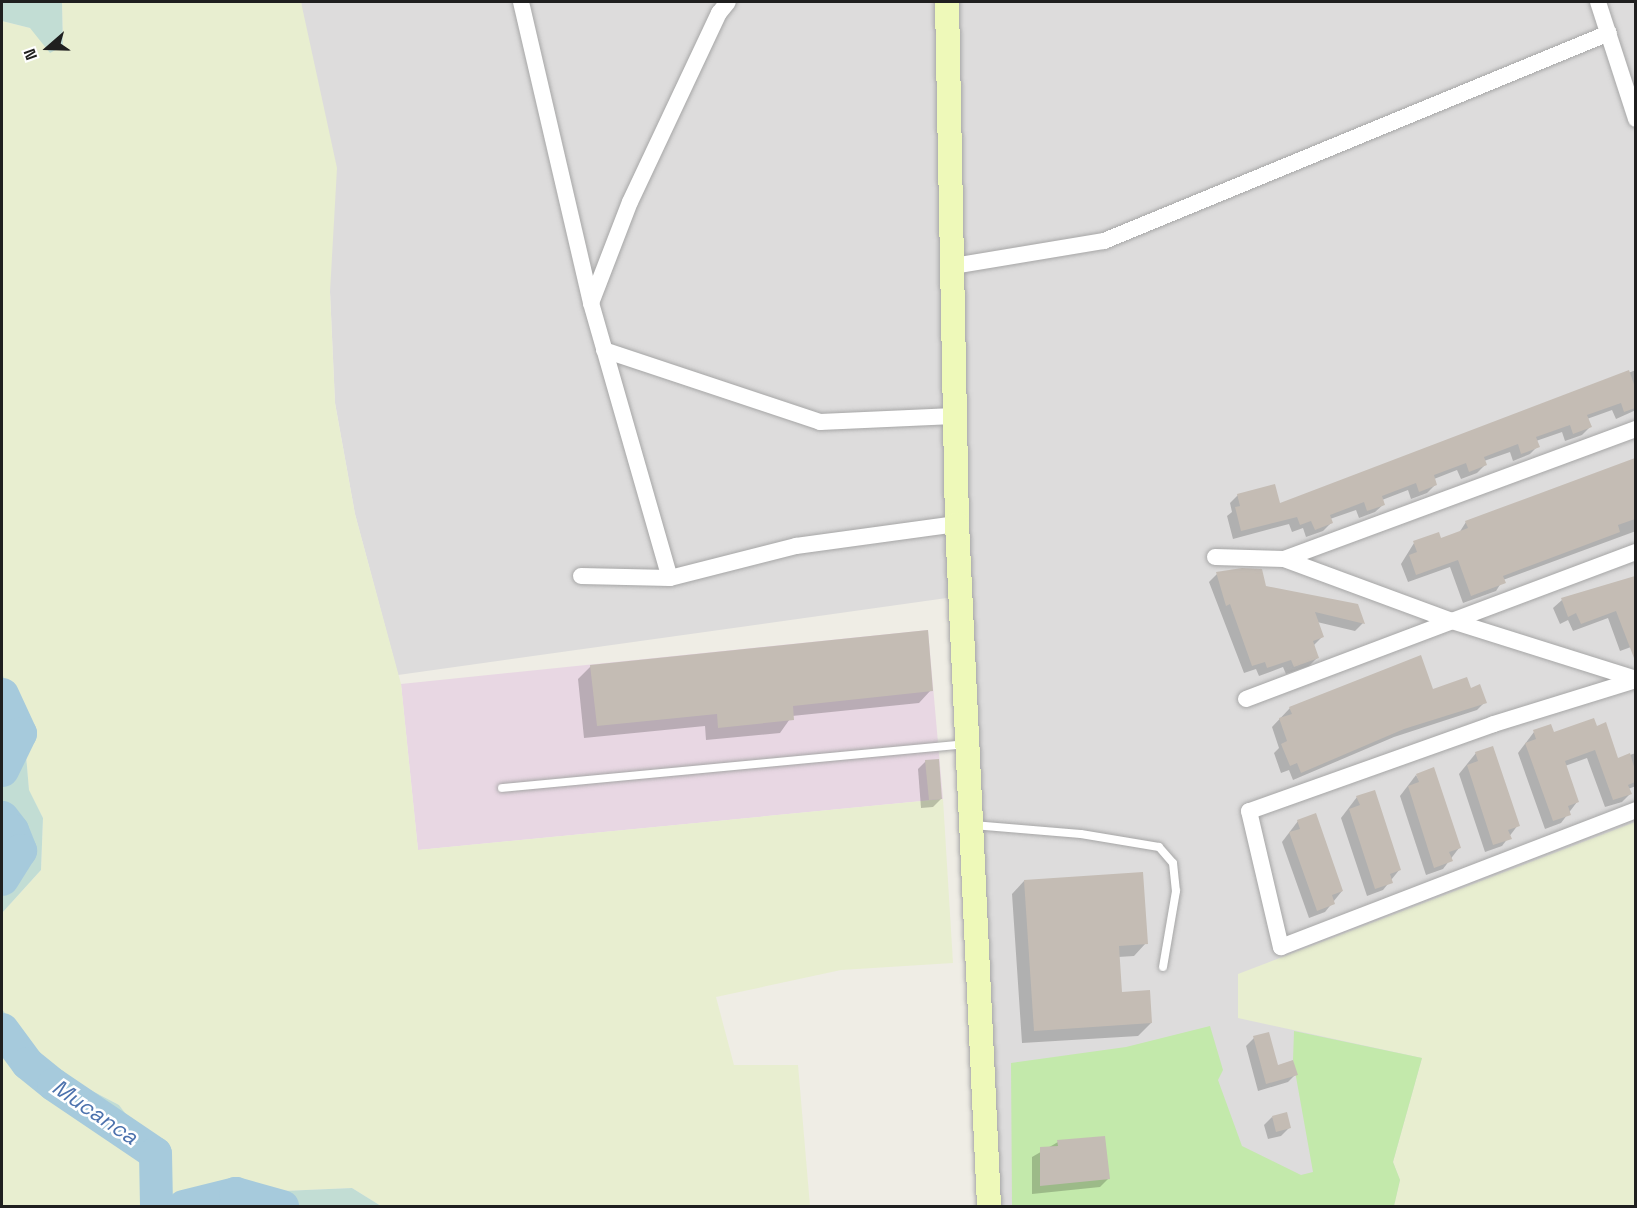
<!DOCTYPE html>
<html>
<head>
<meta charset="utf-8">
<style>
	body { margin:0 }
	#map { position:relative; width:1637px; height:1208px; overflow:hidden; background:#efede5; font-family:"Space Grotesk",sans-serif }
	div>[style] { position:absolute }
	.residential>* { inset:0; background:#dddcdc }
	.industrial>* { inset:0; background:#e8d7e3 }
	.farmland>* { inset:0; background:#e8eed0 }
	.grass>* { inset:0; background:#c3e9ab }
	.wetland>* { inset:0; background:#c2ddd4 }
	.shadow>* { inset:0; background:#0003 }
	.river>* { height:33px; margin:-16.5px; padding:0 16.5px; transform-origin:16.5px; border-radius:16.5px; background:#a6cadc }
	.building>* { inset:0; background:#c4bcb4 }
	.roads { filter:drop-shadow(0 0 2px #a6a6a6) drop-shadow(0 0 2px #a6a6a6) }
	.lane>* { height:8px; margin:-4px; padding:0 4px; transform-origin:4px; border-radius:4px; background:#fff }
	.street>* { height:16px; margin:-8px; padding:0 8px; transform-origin:8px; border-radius:8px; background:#fff }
	.secondary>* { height:24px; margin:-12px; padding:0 12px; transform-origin:12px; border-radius:12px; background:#eef9b9 }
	span { translate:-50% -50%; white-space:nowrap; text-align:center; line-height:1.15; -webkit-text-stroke:5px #fff; paint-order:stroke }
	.water-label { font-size:22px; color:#4c72ad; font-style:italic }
	.frame { position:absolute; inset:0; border:3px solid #1f1f1f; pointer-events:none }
	.north { position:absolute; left:18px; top:18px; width:60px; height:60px; -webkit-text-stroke:4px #fff; paint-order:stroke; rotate:250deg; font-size:16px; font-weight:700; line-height:24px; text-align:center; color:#1f1f1f }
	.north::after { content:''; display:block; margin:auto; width:21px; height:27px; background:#1f1f1f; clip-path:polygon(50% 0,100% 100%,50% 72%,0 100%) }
</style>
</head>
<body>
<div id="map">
	<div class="residential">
		<i style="clip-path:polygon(301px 2px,1635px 2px,1635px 1206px,989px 1206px,961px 596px,398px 675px,355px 514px,335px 403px,330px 292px)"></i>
	</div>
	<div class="industrial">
		<i style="clip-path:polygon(928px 630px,943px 799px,418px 850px,401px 684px)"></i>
	</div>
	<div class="farmland">
		<i style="clip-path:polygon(62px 2px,301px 2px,337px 168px,330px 292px,335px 403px,355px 514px,401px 684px,418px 850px,943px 799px,953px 963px,841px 970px,716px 997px,734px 1065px,798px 1065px,810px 1206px,381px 1206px,352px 1188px,237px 1193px,282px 1206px,2px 1206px,2px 1029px,27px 1063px,153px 1151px,119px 1105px,43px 1065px,2px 1009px,2px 913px,41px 870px,43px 818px,29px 791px,24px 731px,2px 673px,2px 21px,30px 28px,63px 46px)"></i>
		<i style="clip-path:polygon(1635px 822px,1635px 1206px,1394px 1206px,1400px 1180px,1393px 1162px,1422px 1058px,1238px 1018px,1238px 974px)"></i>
	</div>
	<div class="grass">
		<i style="clip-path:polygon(1210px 1026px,1223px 1070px,1218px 1080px,1242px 1146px,1301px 1175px,1313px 1172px,1293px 1060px,1294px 1031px,1422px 1058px,1393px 1162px,1400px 1180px,1394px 1206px,1012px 1206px,1011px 1063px,1126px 1047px)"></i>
	</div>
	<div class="wetland">
		<i style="clip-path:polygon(2px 2px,62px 2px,63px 46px,50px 53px,30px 28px,2px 21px)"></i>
		<i style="clip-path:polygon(2px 673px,24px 731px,29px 790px,43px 818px,41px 870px,2px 913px)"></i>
		<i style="clip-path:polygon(2px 1009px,43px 1065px,119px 1105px,155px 1153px,53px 1084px,27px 1063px,2px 1029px)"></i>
		<i style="clip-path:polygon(352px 1188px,381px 1206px,282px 1206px,235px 1193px)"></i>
	</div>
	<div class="shadow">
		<i style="clip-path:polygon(1636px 370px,1636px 410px,1616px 419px,1612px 410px,1587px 419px,1590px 427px,1582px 435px,1565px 441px,1562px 432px,1536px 441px,1538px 446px,1530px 454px,1513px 461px,1510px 452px,1484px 461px,1485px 465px,1477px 473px,1461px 479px,1457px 470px,1434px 479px,1436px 484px,1427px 493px,1411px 499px,1408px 490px,1382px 500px,1384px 504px,1375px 512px,1359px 518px,1356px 510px,1330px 519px,1331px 523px,1323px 531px,1306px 537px,1303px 528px,1292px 532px,1289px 524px,1233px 539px,1227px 516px,1232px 512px,1230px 503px,1238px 495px,1279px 505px)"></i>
		<i style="clip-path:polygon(1636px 459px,1636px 531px,1503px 580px,1496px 591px,1463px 603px,1450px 567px,1408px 582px,1401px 564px,1414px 543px,1440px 540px,1459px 533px,1466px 522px)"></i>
		<i style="clip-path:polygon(1217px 574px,1265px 587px,1363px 623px,1355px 631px,1317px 622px,1322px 637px,1314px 645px,1317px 658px,1309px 666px,1286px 674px,1283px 667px,1259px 676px,1256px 669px,1244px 673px,1209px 582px)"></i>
		<i style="clip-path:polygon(1636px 578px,1636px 656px,1631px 647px,1620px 651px,1608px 618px,1573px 631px,1568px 620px,1560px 624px,1553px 608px,1562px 600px)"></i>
		<i style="clip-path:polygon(591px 666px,931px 690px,919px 703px,792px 716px,780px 733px,706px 740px,705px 726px,584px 738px,578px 679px)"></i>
		<i style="clip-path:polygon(1470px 690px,1485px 702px,1477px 710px,1394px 737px,1293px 780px,1289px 770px,1281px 773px,1274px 753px,1279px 748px,1272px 727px,1290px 708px)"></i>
		<i style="clip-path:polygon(1596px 728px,1617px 759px,1636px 753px,1636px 786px,1628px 789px,1630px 794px,1622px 802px,1605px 807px,1587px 758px,1565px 766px,1577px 802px,1561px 823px,1545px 829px,1518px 753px,1534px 732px,1553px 734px)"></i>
		<i style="clip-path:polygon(1476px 753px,1518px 825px,1502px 846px,1485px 852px,1459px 774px)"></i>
		<i style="clip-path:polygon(926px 761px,941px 799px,933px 807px,921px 808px,918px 769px)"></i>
		<i style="clip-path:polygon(1416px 775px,1459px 848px,1443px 869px,1426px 875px,1400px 796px)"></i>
		<i style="clip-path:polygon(1357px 797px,1400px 869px,1383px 890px,1367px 896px,1341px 818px)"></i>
		<i style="clip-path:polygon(1298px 821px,1342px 891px,1325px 912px,1309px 918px,1282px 842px)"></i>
		<i style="clip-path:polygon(1024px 881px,1146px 943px,1134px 956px,1118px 957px,1121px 993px,1151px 1023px,1138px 1036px,1022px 1043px,1012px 894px)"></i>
		<i style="clip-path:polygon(1254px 1038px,1277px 1067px,1296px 1074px,1288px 1082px,1258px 1091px,1246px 1046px)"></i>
		<i style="clip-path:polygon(1272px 1117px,1289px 1128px,1281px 1136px,1268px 1139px,1264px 1125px)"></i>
		<i style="clip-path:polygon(1058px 1142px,1108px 1179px,1100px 1187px,1032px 1194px,1032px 1157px)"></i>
	</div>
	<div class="river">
		<i style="left:2px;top:694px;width:43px;rotate:65.2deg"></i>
		<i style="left:20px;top:733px;width:41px;rotate:115.9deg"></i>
		<i style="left:2px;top:817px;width:16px;rotate:52deg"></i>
		<i style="left:12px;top:830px;width:22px;rotate:68deg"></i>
		<i style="left:20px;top:850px;width:34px;rotate:122deg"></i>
		<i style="left:2px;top:1029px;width:42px;rotate:53.7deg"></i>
		<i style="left:27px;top:1063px;width:33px;rotate:39deg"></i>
		<i style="left:53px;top:1084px;width:123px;rotate:34.1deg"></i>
		<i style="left:155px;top:1153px;width:53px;rotate:88.9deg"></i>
		<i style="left:183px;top:1206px;width:54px;rotate:-14deg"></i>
		<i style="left:235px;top:1193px;width:49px;rotate:15.5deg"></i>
	</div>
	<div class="building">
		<i style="clip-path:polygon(1629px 370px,1635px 387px,1635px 408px,1624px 412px,1621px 403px,1587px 415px,1592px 427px,1573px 434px,1570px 425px,1536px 437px,1540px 447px,1521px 454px,1518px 444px,1484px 457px,1487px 465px,1469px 472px,1466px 463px,1434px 475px,1437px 485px,1419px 492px,1416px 483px,1382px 496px,1385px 505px,1367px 511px,1364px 502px,1330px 515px,1333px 523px,1315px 530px,1311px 521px,1300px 525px,1297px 517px,1241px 531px,1235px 507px,1240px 506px,1237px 494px,1275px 484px,1280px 503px)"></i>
		<i style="clip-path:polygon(1635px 458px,1635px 519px,1618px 525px,1620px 532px,1503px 576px,1506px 583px,1471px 596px,1458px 560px,1416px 575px,1409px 555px,1417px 552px,1413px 541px,1439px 532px,1441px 538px,1468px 528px,1465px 521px)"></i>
		<i style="clip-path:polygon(1242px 568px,1262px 569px,1266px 586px,1358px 604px,1365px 624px,1315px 612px,1324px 637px,1313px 641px,1319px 658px,1294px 667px,1291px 660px,1267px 668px,1265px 662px,1252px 666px,1230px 604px,1226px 606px,1216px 572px)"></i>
		<i style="clip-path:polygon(1635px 576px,1635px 658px,1634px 658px,1616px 611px,1581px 624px,1576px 613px,1568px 617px,1561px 598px)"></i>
		<i style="clip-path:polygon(928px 630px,933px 691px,793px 706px,794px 720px,718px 728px,717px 714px,597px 726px,590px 665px)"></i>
		<i style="clip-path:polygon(1421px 655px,1433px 689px,1467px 677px,1471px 688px,1480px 684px,1487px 703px,1404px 729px,1301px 773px,1297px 763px,1290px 766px,1281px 744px,1287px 741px,1279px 718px,1292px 714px,1289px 707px)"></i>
		<i style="clip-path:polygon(1594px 718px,1597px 726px,1606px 722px,1618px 758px,1630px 753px,1635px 770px,1635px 782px,1628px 785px,1632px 794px,1613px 800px,1595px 750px,1565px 761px,1579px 802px,1568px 806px,1571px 815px,1553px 821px,1525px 743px,1536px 739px,1533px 730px,1551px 724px,1554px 732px)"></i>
		<i style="clip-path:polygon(1493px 746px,1520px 826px,1508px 830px,1512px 839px,1493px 845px,1467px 765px,1478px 761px,1475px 752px)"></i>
		<i style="clip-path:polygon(939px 759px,942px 799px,929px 800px,925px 760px)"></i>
		<i style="clip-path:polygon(1434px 767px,1461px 848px,1449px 852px,1453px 861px,1434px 868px,1408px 786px,1419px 782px,1416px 774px)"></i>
		<i style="clip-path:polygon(1375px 790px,1401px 870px,1390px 874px,1393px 883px,1375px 889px,1349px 809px,1360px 805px,1356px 796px)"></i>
		<i style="clip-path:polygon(1316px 813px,1343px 891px,1332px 895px,1335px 904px,1317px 911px,1289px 832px,1300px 829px,1297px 820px)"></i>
		<i style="clip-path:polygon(1143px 872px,1148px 944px,1119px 946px,1122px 992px,1150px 990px,1152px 1023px,1034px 1031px,1024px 880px)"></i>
		<i style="clip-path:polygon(1269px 1032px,1278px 1065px,1293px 1060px,1298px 1075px,1266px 1084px,1253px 1036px)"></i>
		<i style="clip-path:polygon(1287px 1112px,1291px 1128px,1276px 1132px,1272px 1116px)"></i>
		<i style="clip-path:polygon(1105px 1136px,1110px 1179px,1040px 1186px,1040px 1147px,1058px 1146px,1057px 1140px)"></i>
	</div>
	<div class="roads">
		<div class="lane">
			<i style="left:502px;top:788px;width:466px;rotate:-5.4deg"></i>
			<i style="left:973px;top:825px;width:108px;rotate:4.8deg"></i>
			<i style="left:1081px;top:834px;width:79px;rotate:9.5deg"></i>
			<i style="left:1159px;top:847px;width:21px;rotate:49deg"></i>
			<i style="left:1173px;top:863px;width:28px;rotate:84deg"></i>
			<i style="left:1176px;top:891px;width:77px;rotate:99.7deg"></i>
		</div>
		<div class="street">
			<i style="left:521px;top:2px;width:309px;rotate:76.9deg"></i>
			<i style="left:591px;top:303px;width:286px;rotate:74deg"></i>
			<i style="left:1598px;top:2px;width:123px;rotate:72deg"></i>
			<i style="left:953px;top:266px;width:153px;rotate:-9.4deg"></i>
			<i style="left:1104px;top:241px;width:546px;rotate:-22.39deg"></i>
			<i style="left:591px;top:303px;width:108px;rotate:-68.9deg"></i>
			<i style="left:630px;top:202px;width:209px;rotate:-64.8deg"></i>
			<i style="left:719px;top:13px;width:14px;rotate:-51deg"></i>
			<i style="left:604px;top:350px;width:228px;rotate:18.4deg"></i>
			<i style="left:820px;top:422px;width:134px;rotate:-2.6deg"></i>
			<i style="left:1215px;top:557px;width:69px;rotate:1.7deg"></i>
			<i style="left:1284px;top:559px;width:375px;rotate:-20.3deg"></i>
			<i style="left:1284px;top:559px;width:179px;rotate:20.3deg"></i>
			<i style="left:1452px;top:621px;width:197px;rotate:-20.6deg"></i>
			<i style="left:581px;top:576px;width:89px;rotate:1.3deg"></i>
			<i style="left:670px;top:578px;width:130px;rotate:-14.3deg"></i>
			<i style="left:796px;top:546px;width:162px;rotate:-7.8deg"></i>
			<i style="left:1636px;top:680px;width:149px;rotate:162.8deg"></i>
			<i style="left:1494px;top:724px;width:260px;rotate:160.4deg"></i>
			<i style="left:1249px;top:811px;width:140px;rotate:76.8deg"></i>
			<i style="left:1281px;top:947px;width:381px;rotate:-21.1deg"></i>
			<i style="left:1246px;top:699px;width:220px;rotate:-20.7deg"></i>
			<i style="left:1452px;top:621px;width:193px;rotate:17.5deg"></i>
		</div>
		<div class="secondary">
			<i style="left:947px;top:2px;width:522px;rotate:88.9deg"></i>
			<i style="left:957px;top:524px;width:683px;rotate:87.31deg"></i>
		</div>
	</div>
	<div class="water-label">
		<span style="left:95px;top:1112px;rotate:34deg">Mucanca</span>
	</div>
	<div class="frame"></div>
	<div class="north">N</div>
</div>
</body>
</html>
